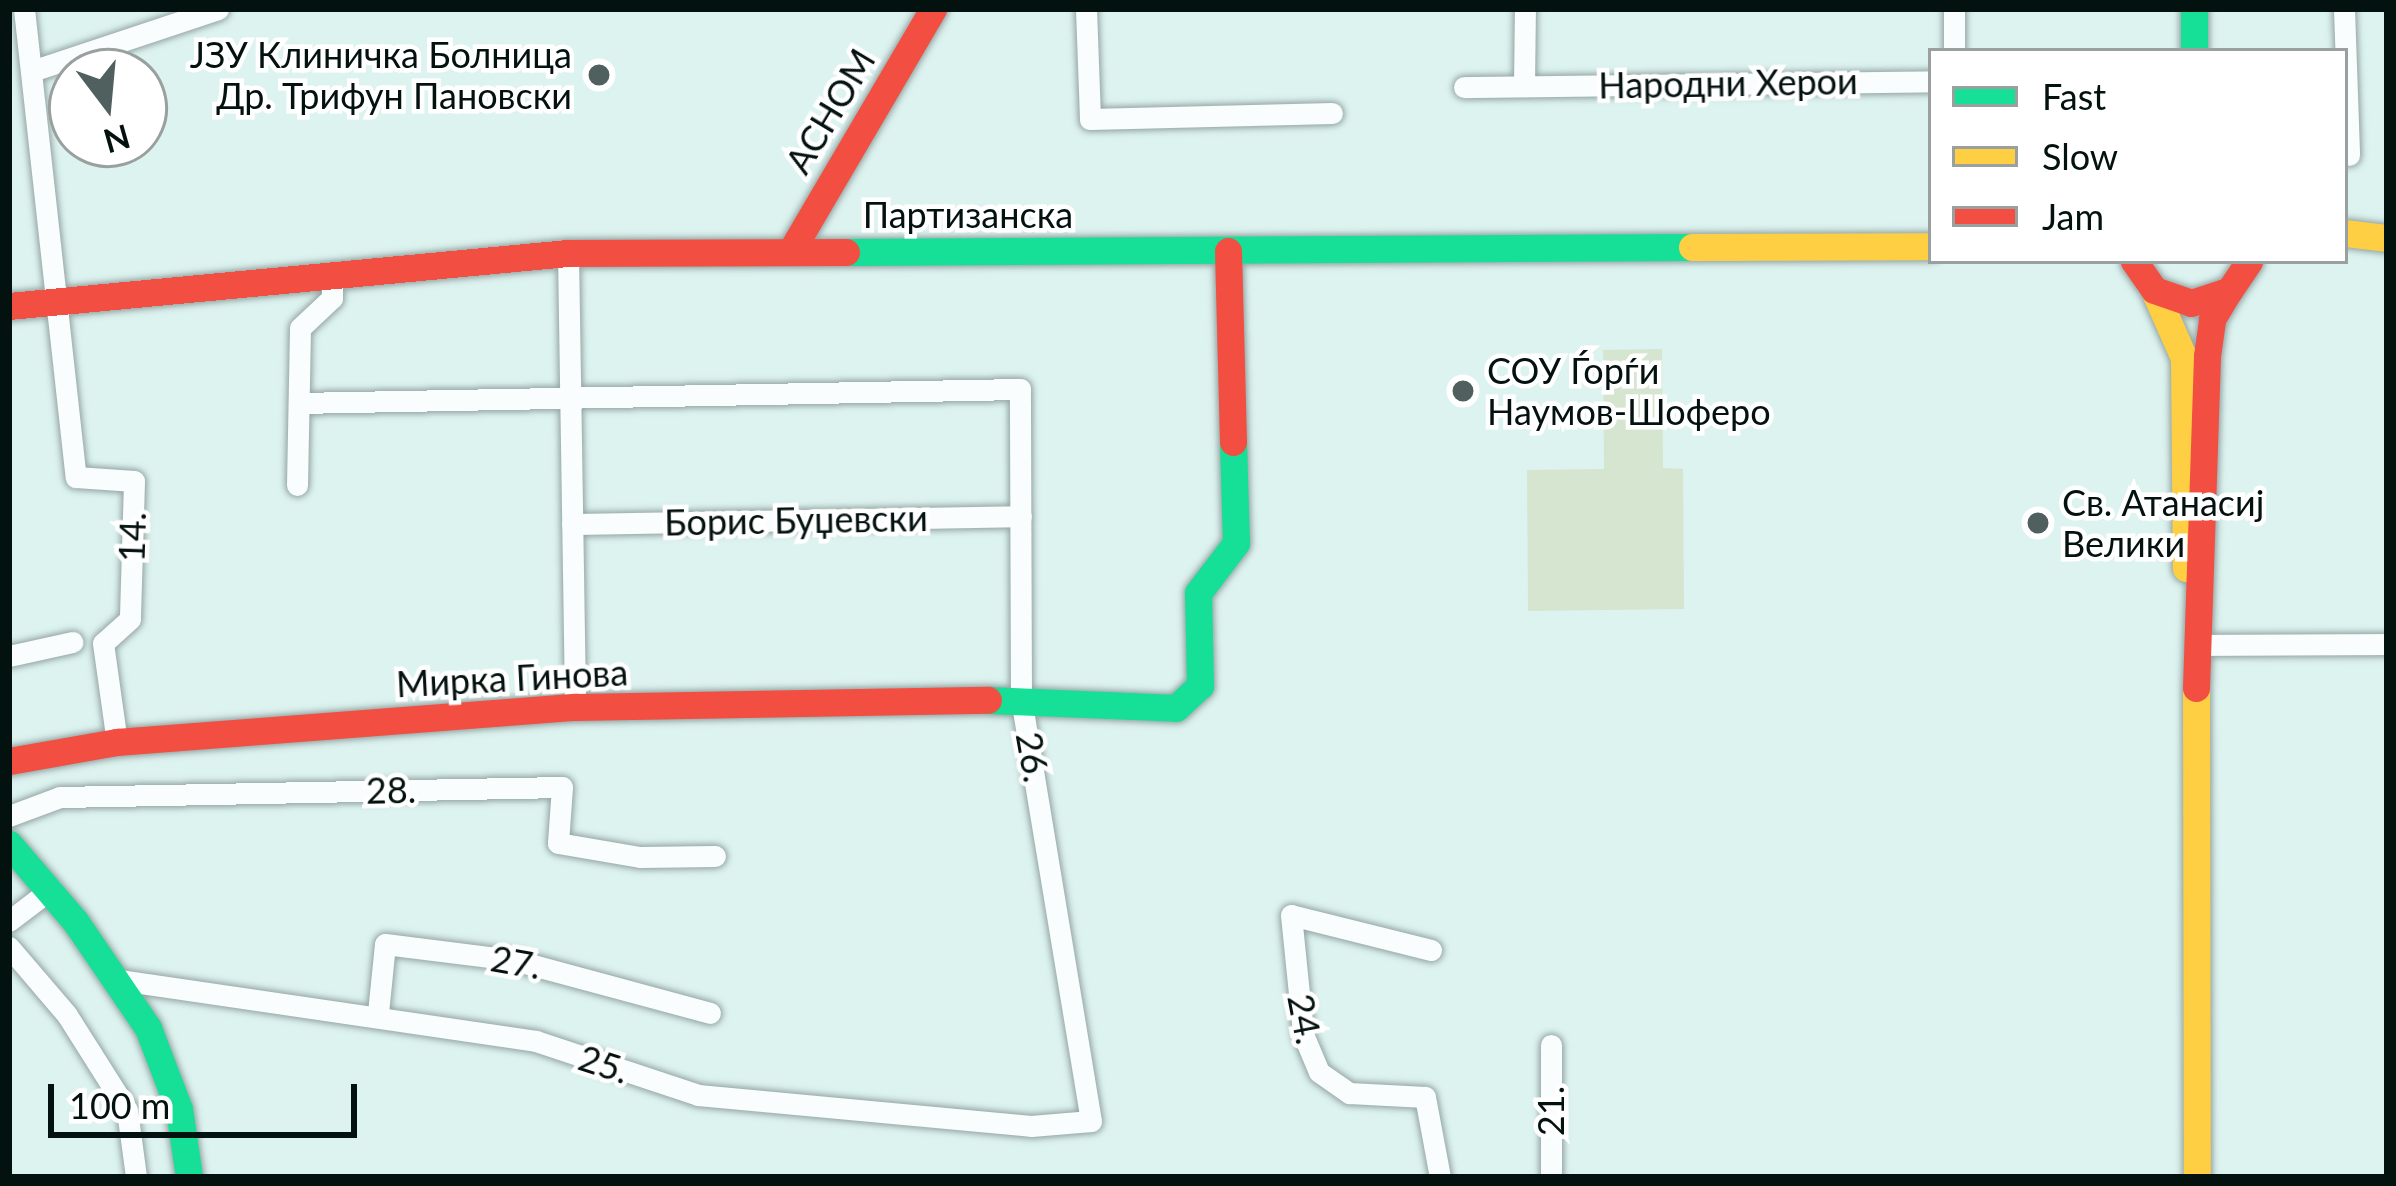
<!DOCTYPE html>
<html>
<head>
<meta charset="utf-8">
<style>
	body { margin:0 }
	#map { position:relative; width:2396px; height:1186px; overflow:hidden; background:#ddf3f0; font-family:Lato,sans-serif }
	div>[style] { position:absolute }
	.green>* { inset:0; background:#d5e5d0 }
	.roads { filter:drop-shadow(0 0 3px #94a6a4) drop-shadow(0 0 3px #94a6a4) }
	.street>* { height:21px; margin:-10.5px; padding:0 10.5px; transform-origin:10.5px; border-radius:10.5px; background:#fafdfd }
	.fast>* { height:27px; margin:-13.5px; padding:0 13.5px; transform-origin:13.5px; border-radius:13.5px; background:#16e098 }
	.slow>* { height:27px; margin:-13.5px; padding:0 13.5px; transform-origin:13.5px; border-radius:13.5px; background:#ffcf43 }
	.jam>* { height:27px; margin:-13.5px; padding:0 13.5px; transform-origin:13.5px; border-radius:13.5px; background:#f24e42 }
	.dots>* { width:33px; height:33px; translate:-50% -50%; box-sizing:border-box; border:6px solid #fff; border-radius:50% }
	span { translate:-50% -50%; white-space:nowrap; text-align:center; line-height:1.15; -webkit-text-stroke:9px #fff; paint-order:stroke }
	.poi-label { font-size:36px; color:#03110f }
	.right { translate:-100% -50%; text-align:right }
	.left { translate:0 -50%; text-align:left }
	.street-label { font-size:36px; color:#03110f }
	.frame { position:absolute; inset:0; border:12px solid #03110f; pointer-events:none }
	.legend { position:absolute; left:1928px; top:48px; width:420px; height:216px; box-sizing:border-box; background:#fff; border:3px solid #9aa09f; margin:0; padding:15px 21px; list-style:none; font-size:36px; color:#03110f }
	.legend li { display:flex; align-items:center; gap:24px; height:60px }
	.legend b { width:60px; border:3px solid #9aa09f }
	.north { position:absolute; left:48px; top:48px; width:120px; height:120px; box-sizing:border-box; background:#fff; border:3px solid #9aa09f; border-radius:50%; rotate:164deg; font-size:33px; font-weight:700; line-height:48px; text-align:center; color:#03110f }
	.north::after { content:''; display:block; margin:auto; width:42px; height:54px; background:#4f605e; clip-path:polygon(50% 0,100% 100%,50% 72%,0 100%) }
	.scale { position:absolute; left:48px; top:1084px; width:309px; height:54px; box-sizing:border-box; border:6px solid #03110f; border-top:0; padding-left:15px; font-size:36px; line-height:42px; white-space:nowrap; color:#03110f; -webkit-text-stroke:9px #fff; paint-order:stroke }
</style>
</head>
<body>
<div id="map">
	<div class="green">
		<i style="clip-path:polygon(1662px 349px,1663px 468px,1683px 469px,1684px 609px,1528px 611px,1527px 470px,1604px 469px,1603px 350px)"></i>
	</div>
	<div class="roads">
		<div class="street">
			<i style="left:24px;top:9px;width:471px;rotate:83.7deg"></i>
			<i style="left:76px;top:477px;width:58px;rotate:3.9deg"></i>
			<i style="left:134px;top:481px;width:138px;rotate:91.7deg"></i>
			<i style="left:130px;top:619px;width:36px;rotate:138deg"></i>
			<i style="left:103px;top:643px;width:100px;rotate:82deg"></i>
			<i style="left:1086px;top:9px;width:110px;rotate:87.9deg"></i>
			<i style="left:1090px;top:119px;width:242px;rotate:-1.4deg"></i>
			<i style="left:2344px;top:9px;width:146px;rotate:88deg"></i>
			<i style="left:1954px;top:51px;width:42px;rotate:-90deg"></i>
			<i style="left:32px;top:71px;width:196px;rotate:-18.4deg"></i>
			<i style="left:1524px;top:86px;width:77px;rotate:-89.3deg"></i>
			<i style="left:1464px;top:87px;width:467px;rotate:-0.7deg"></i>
			<i style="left:568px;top:253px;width:454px;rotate:89.1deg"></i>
			<i style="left:297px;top:485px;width:157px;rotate:-88.9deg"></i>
			<i style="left:300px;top:328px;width:44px;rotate:-43.2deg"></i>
			<i style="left:332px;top:298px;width:22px;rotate:-90deg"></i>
			<i style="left:572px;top:524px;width:449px;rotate:-1deg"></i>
			<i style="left:2196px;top:645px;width:191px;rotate:-0.3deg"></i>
			<i style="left:9px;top:656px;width:65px;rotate:-12.5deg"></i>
			<i style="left:9px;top:816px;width:54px;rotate:-20.4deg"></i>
			<i style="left:60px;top:797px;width:502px;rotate:-1.14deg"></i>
			<i style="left:562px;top:787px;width:56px;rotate:94.1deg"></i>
			<i style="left:558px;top:843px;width:83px;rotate:9.7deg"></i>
			<i style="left:640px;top:857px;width:75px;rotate:-0.8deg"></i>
			<i style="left:9px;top:921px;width:53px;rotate:-37.3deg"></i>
			<i style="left:9px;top:947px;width:89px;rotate:49.5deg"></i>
			<i style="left:67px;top:1015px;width:112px;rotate:57.7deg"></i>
			<i style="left:127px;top:1110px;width:68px;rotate:82.3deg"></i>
			<i style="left:1431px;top:950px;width:144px;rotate:-166deg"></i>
			<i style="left:1291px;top:915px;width:120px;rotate:84.2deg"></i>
			<i style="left:1303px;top:1034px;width:41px;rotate:67.2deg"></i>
			<i style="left:1319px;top:1072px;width:37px;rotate:35deg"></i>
			<i style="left:1349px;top:1093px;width:76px;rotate:3deg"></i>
			<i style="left:1425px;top:1097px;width:81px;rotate:79.4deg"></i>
			<i style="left:119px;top:980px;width:421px;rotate:8.3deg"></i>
			<i style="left:536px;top:1041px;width:171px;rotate:18.4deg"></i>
			<i style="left:698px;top:1095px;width:334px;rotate:5.3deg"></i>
			<i style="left:1031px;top:1126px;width:60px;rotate:-4.8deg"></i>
			<i style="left:1091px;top:1121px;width:429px;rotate:-99.4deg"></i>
			<i style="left:1021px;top:698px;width:309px;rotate:-90.2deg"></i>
			<i style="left:1020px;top:389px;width:721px;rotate:178.89deg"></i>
			<i style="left:378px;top:1013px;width:69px;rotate:-84.2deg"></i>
			<i style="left:385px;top:944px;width:130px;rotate:7.1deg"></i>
			<i style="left:514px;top:960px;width:203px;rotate:15.1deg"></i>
			<i style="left:1551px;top:1045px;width:132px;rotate:90deg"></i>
		</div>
		<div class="fast">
			<i style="left:2194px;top:9px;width:42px;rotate:90deg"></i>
			<i style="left:846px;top:252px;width:846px;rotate:-0.34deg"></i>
			<i style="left:988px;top:700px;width:188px;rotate:2.4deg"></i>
			<i style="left:1176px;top:708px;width:33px;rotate:-43deg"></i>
			<i style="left:1200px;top:686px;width:93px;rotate:-91.2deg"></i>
			<i style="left:1198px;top:593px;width:63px;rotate:-52.8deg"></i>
			<i style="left:1236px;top:543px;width:101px;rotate:-91.7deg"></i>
			<i style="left:9px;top:844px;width:101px;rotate:49.4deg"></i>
			<i style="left:75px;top:921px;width:130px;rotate:55.7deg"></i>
			<i style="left:148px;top:1028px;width:87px;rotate:69.1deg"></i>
			<i style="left:179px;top:1109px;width:69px;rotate:81.6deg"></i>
		</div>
		<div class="slow">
			<i style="left:2345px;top:233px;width:42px;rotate:6.8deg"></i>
			<i style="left:1692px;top:247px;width:239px;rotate:-0.2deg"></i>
			<i style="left:2154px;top:290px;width:74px;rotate:66.2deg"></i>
			<i style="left:2184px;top:358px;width:210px;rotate:89.5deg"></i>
			<i style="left:2196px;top:688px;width:489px;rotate:89.9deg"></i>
		</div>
		<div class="jam">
			<i style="left:791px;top:251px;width:281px;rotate:-59.6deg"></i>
			<i style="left:1228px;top:251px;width:191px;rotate:88.5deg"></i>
			<i style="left:2134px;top:261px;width:35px;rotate:55deg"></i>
			<i style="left:2154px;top:290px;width:39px;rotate:19deg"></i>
			<i style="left:2191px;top:303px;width:40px;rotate:-18deg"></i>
			<i style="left:2229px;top:291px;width:36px;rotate:-56deg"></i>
			<i style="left:9px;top:306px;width:562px;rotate:-5.42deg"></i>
			<i style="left:568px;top:253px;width:278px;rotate:-0.2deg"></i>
			<i style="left:2196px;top:688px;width:332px;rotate:-88.1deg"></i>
			<i style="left:2207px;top:356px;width:37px;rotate:-82deg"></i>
			<i style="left:2212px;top:319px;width:33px;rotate:-59deg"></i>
			<i style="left:9px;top:761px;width:110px;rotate:-10deg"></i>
			<i style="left:117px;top:742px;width:459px;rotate:-4.4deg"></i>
			<i style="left:575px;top:707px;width:413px;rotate:-1deg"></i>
		</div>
	</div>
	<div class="dots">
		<i style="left:599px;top:75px;background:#4f605e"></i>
		<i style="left:1463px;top:391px;background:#4f605e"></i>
		<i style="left:2038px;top:523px;background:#4f605e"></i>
	</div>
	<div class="poi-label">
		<span class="right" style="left:572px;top:75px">ЈЗУ Клиничка Болница<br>Др. Трифун Пановски</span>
		<span class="left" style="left:1487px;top:391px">СОУ Ѓорѓи<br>Наумов-Шоферо</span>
		<span class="left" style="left:2062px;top:523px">Св. Атанасиј<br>Велики</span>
	</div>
	<div class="street-label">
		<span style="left:1728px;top:83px;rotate:-1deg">Народни Херои</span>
		<span style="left:830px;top:111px;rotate:-59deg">АСНОМ</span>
		<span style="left:968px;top:215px">Партизанска</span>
		<span style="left:796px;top:520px;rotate:-1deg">Борис Буџевски</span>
		<span style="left:132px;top:537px;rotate:-88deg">14.</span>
		<span style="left:512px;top:678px;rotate:-3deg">Мирка Гинова</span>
		<span style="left:1033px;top:757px;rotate:80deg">26.</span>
		<span style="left:391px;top:790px;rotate:-1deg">28.</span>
		<span style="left:516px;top:962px;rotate:10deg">27.</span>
		<span style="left:1305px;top:1019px;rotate:79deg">24.</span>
		<span style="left:604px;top:1064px;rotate:18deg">25.</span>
		<span style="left:1551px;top:1111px;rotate:-90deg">21.</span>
	</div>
	<div class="frame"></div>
	<ul class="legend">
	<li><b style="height:15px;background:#16e098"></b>Fast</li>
	<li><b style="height:15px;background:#ffcf43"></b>Slow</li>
	<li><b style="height:15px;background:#f24e42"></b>Jam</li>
	</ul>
	<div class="north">N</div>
	<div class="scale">100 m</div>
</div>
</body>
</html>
